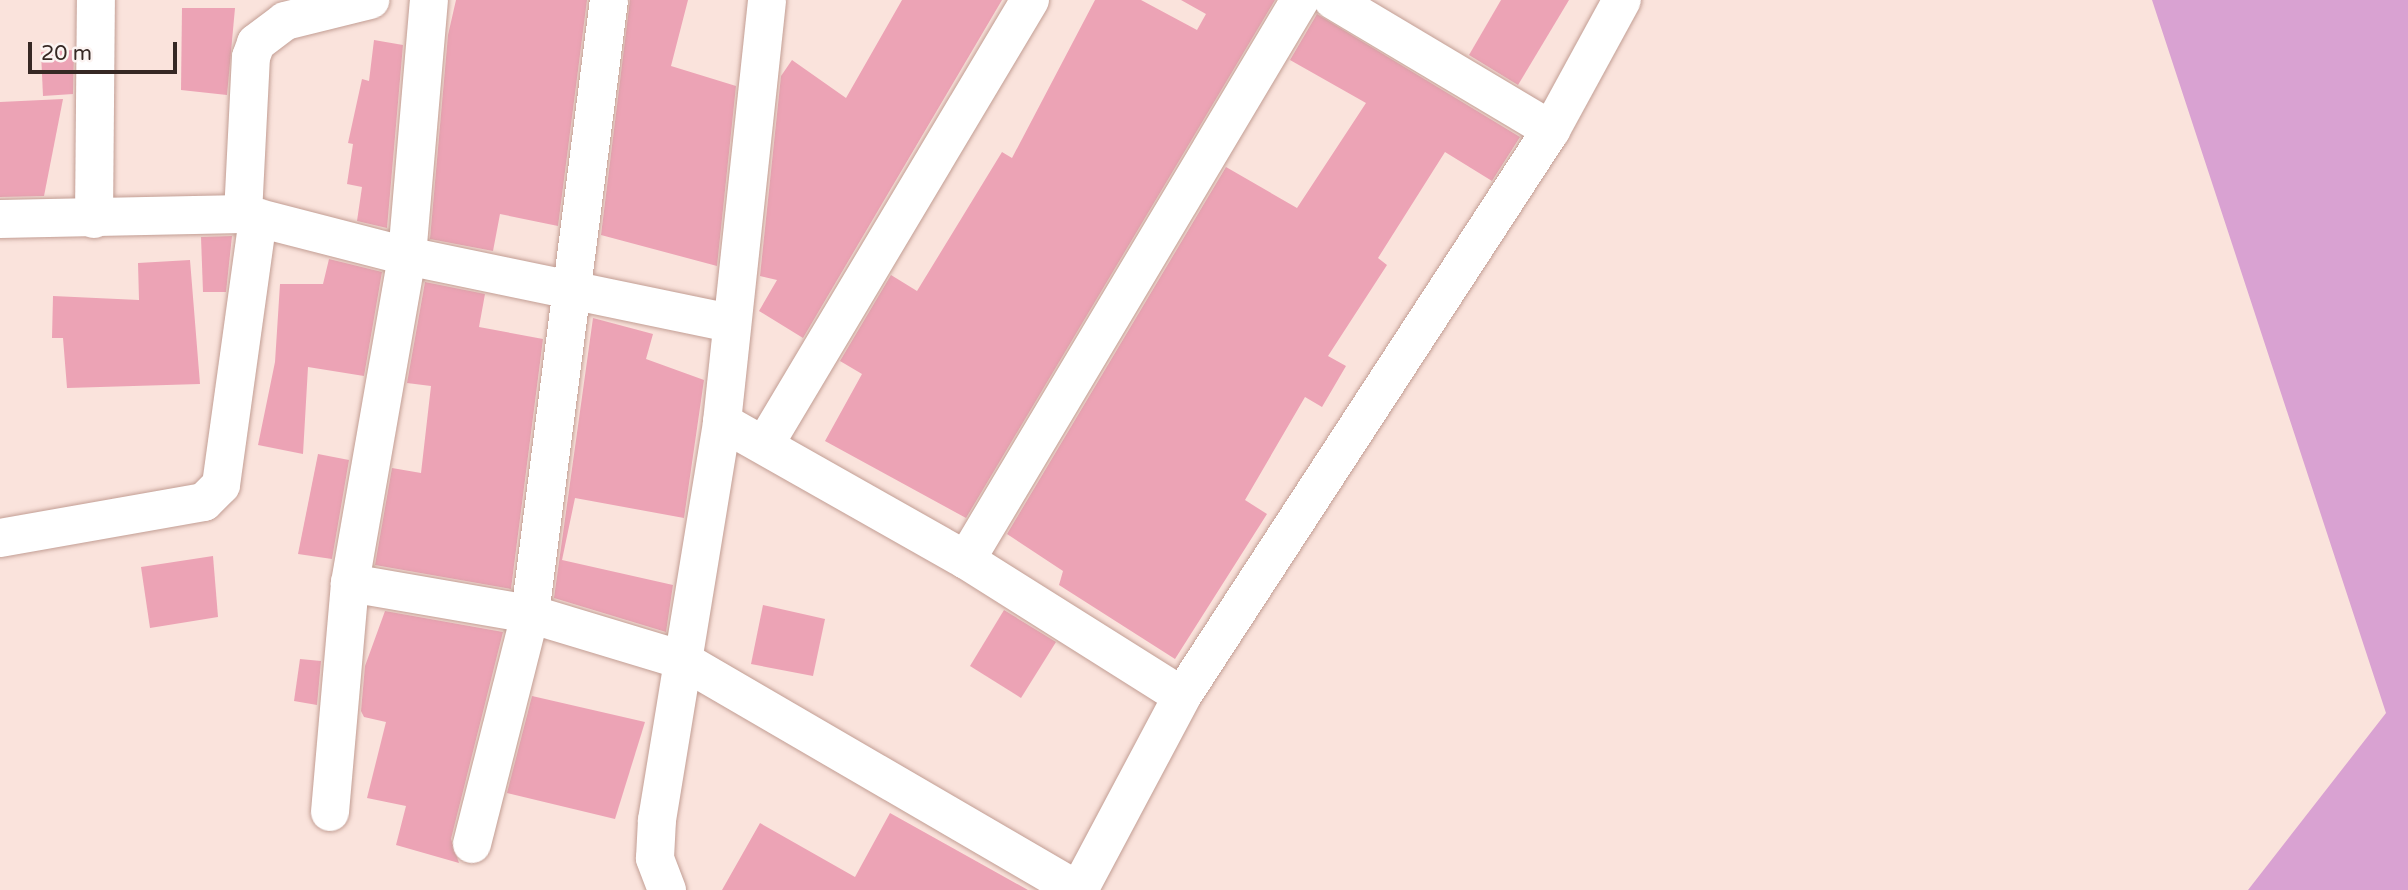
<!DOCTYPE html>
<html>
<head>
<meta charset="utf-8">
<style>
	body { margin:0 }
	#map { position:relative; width:2408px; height:890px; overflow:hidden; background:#fae3dc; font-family:"Varela Round",sans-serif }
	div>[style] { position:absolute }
	.water>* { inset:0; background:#d9a2d2 }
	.building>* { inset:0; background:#eca3b5 }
	.roads { filter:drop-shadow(0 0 2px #c29e94) drop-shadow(0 0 2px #c29e94) }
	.street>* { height:38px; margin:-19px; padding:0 19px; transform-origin:19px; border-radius:19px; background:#fff }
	span { translate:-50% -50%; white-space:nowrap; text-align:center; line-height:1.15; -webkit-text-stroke:6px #fcf4f2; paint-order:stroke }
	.scale { position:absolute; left:28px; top:42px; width:149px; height:32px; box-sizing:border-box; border:4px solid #362824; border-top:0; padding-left:9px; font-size:21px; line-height:24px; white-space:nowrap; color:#362824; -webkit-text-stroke:5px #fcf4f2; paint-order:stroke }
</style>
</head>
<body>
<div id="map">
	<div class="water">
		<i style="clip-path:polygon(2152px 0,2408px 0,2408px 890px,2248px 890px,2386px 713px)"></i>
	</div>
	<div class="building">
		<i style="clip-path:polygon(456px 0,587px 0,558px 226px,500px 214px,493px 251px,430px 239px,448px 35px)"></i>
		<i style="clip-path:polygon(630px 0,688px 0,671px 66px,736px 86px,717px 266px,601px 235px)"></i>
		<i style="clip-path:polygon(902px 0,1002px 0,803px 338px,759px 311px,777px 280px,760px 276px,781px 76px,792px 60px,846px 98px)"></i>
		<i style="clip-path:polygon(1095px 0,1141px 0,1197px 30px,1206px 14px,1181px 0,1275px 0,966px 518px,825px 441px,862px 374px,840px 361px,891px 275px,917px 291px,1002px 152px,1012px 158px)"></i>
		<i style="clip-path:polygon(1501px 0,1569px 0,1518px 85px,1469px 55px)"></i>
		<i style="clip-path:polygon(182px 8px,235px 8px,227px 95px,181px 90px)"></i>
		<i style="clip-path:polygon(1317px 14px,1520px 137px,1492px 181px,1445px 152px,1378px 258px,1387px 265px,1328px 356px,1346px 366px,1322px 407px,1305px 397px,1245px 500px,1267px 514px,1175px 659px,1059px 585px,1063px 571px,1007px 534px,1226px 167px,1297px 208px,1366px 103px,1290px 60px)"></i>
		<i style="clip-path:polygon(374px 40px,403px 45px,387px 228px,357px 221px,362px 187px,347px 184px,353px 144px,348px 143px,362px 79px,369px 81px)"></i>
		<i style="clip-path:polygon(74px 50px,73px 94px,43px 96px,41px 52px)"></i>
		<i style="clip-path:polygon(63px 99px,44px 196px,0 197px,0 102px)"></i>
		<i style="clip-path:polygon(232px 236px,226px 292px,203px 292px,201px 237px)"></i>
		<i style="clip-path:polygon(329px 259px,382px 272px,364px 376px,308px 367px,303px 454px,258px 445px,275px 362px,280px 284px,323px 284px)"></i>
		<i style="clip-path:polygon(190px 260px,200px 384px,67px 388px,63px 338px,52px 338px,53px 296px,139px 300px,138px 263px)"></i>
		<i style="clip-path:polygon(425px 282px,485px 294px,479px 327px,543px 339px,511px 589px,375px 565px,392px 468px,421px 473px,431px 386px,407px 383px)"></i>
		<i style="clip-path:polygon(593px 318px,653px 334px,646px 359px,704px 380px,684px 518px,575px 498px,562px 560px,673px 585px,666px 632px,554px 598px)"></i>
		<i style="clip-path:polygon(318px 454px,349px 460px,332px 559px,298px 554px)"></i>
		<i style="clip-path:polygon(213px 556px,218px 617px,150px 628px,141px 567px)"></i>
		<i style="clip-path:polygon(763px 605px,825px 619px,813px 676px,751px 664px)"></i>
		<i style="clip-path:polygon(1004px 610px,1056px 642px,1021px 698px,970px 666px)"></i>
		<i style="clip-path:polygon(385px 611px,503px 632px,451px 839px,459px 863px,396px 845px,406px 806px,367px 798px,386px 722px,364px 717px,361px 711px,365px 666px)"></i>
		<i style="clip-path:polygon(300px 659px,321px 661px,317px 705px,294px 701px)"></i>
		<i style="clip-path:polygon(532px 696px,645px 722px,615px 819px,507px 793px)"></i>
		<i style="clip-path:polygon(890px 813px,1028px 890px,722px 890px,760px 823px,855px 877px)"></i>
	</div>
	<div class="roads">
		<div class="street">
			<i style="left:1333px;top:0;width:254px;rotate:30.8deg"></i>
			<i style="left:243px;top:214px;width:157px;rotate:-87.1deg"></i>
			<i style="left:251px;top:57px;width:15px;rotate:-70deg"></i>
			<i style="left:256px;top:43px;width:36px;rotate:-37deg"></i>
			<i style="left:285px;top:21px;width:88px;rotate:-13.9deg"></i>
			<i style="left:0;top:219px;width:243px;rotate:-1.2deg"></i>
			<i style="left:243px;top:214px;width:169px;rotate:14.4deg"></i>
			<i style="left:407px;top:256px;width:330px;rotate:11.7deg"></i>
			<i style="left:94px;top:219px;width:219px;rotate:-89.5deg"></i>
			<i style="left:722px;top:422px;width:280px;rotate:29.5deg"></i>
			<i style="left:966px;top:560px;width:255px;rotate:32.2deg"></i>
			<i style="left:765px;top:444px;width:517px;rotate:-59.17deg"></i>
			<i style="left:0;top:538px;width:207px;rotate:-10deg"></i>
			<i style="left:204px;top:502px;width:24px;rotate:-45deg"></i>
			<i style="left:221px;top:485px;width:270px;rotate:-82.1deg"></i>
			<i style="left:966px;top:560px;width:652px;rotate:-59.19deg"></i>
			<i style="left:350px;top:583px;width:183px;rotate:9.8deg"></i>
			<i style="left:530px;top:614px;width:159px;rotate:16.8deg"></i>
			<i style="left:682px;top:660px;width:457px;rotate:30.2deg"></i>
			<i style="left:330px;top:812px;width:230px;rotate:-85deg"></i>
			<i style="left:350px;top:583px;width:332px;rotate:-80.1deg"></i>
			<i style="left:407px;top:256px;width:257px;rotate:-85.1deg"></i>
			<i style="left:472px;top:844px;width:237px;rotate:-75.8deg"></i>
			<i style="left:530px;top:614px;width:619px;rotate:-82.67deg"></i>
			<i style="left:667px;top:890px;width:34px;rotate:-111deg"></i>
			<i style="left:655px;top:858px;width:38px;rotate:-87deg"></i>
			<i style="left:657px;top:820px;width:403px;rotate:-80.7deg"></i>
			<i style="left:722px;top:422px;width:424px;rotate:-83.9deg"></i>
			<i style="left:1079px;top:890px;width:220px;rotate:-62deg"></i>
			<i style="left:1182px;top:696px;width:676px;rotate:-56.9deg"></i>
			<i style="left:1551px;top:130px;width:148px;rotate:-61.4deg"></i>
		</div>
	</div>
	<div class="scale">20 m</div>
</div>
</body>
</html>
